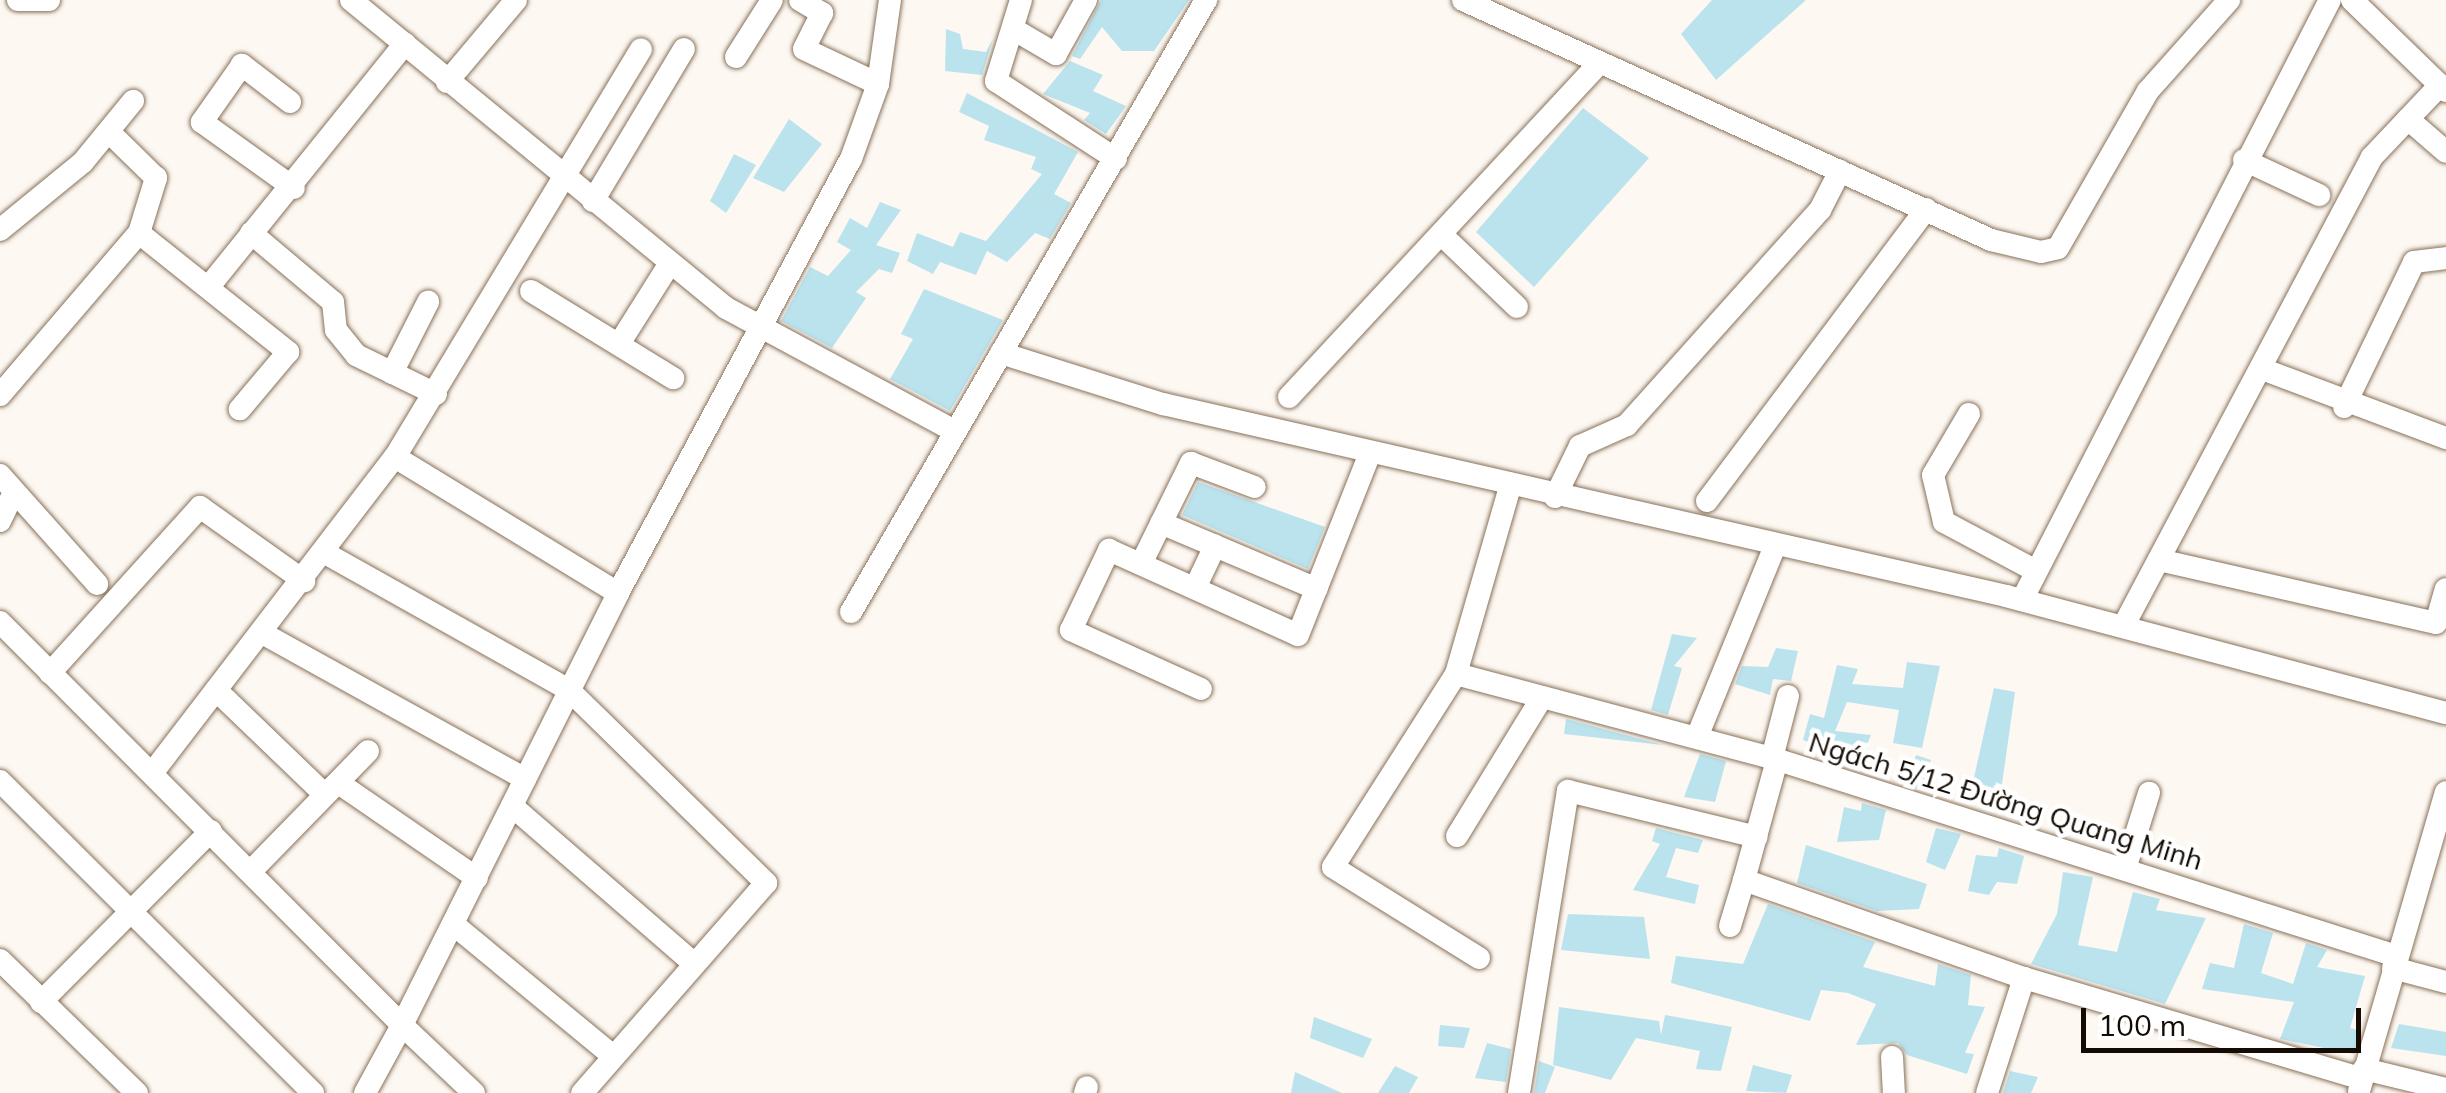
<!DOCTYPE html>
<html>
<head>
<meta charset="utf-8">
<style>
	body { margin:0 }
	#map { position:relative; width:2446px; height:1093px; overflow:hidden; background:#fdf8f2; font-family:Mulish,sans-serif }
	div>[style] { position:absolute }
	.building>* { inset:0; background:#bae3ed }
	.roads { filter:drop-shadow(0 0 2px #887159) drop-shadow(0 0 2px #887159) }
	.minor>* { height:22px; margin:-11px; padding:0 11px; transform-origin:11px; border-radius:11px; background:#fff }
	span { translate:-50% -50%; white-space:nowrap; text-align:center; line-height:1.15; -webkit-text-stroke:9px #fff; paint-order:stroke }
	.street-label { font-size:28px; color:#140c04 }
	.scale { position:absolute; left:2081px; top:1008px; width:280px; height:45px; box-sizing:border-box; border:5px solid #140c04; border-top:0; padding-left:12px; font-size:30px; line-height:35px; white-space:nowrap; color:#140c04; -webkit-text-stroke:8px #fff; paint-order:stroke }
</style>
</head>
<body>
<div id="map">
	<div class="building">
		<i style="clip-path:polygon(1101px 0,1189px 0,1154px 51px,1122px 51px,1102px 27px,1080px 59px,1072px 56px)"></i>
		<i style="clip-path:polygon(1712px 0,1806px 0,1716px 80px,1681px 34px)"></i>
		<i style="clip-path:polygon(946px 29px,960px 34px,963px 49px,986px 52px,993px 39px,982px 75px,945px 71px)"></i>
		<i style="clip-path:polygon(1070px 61px,1103px 75px,1093px 91px,1126px 106px,1106px 134px,1084px 120px,1090px 113px,1043px 94px)"></i>
		<i style="clip-path:polygon(967px 93px,1078px 152px,1054px 194px,1071px 203px,1050px 239px,1035px 233px,1007px 262px,987px 251px,976px 275px,940px 262px,933px 274px,907px 261px,917px 233px,953px 247px,960px 232px,986px 241px,1042px 174px,1031px 169px,1036px 157px,984px 140px,989px 126px,959px 112px)"></i>
		<i style="clip-path:polygon(1583px 108px,1649px 158px,1534px 287px,1476px 232px)"></i>
		<i style="clip-path:polygon(789px 119px,822px 144px,784px 192px,753px 178px)"></i>
		<i style="clip-path:polygon(734px 154px,756px 165px,726px 213px,710px 201px)"></i>
		<i style="clip-path:polygon(880px 202px,901px 210px,876px 245px,900px 253px,892px 273px,879px 269px,856px 292px,866px 298px,832px 348px,781px 321px,810px 267px,828px 276px,851px 250px,837px 242px,850px 218px,867px 228px)"></i>
		<i style="clip-path:polygon(924px 289px,1003px 320px,950px 411px,890px 379px,913px 339px,901px 334px)"></i>
		<i style="clip-path:polygon(1198px 482px,1325px 527px,1308px 569px,1182px 515px)"></i>
		<i style="clip-path:polygon(1672px 634px,1697px 638px,1674px 666px,1682px 668px,1668px 715px,1651px 710px)"></i>
		<i style="clip-path:polygon(1776px 648px,1798px 651px,1791px 681px,1773px 679px,1770px 695px,1735px 684px,1742px 666px,1768px 667px)"></i>
		<i style="clip-path:polygon(1907px 662px,1940px 666px,1922px 748px,1893px 743px,1899px 710px,1847px 702px,1835px 731px,1871px 735px,1860px 761px,1803px 740px,1810px 714px,1824px 718px,1837px 665px,1858px 669px,1852px 684px,1903px 688px)"></i>
		<i style="clip-path:polygon(1994px 688px,2015px 692px,2001px 791px,1973px 782px)"></i>
		<i style="clip-path:polygon(1566px 719px,1663px 745px,1564px 734px)"></i>
		<i style="clip-path:polygon(1700px 754px,1726px 761px,1715px 802px,1684px 797px)"></i>
		<i style="clip-path:polygon(1916px 755px,1931px 760px,1923px 790px,1906px 785px)"></i>
		<i style="clip-path:polygon(1862px 803px,1886px 810px,1879px 840px,1837px 842px,1844px 807px,1861px 811px)"></i>
		<i style="clip-path:polygon(1656px 828px,1703px 840px,1698px 853px,1676px 848px,1666px 877px,1699px 885px,1695px 904px,1633px 890px,1660px 844px,1652px 841px)"></i>
		<i style="clip-path:polygon(1936px 828px,1961px 834px,1945px 870px,1926px 862px)"></i>
		<i style="clip-path:polygon(1806px 845px,1927px 884px,1919px 909px,1877px 911px,1797px 883px)"></i>
		<i style="clip-path:polygon(1999px 848px,2024px 856px,2017px 884px,1997px 882px,1989px 895px,1968px 891px,1976px 855px,1997px 857px)"></i>
		<i style="clip-path:polygon(2063px 872px,2093px 877px,2078px 945px,2117px 952px,2133px 892px,2160px 899px,2156px 910px,2206px 918px,2165px 1004px,2031px 964px,2057px 914px)"></i>
		<i style="clip-path:polygon(1768px 904px,1875px 942px,1863px 967px,1935px 986px,1938px 964px,1971px 975px,1968px 1005px,1985px 1007px,1965px 1053px,1974px 1054px,1967px 1074px,1907px 1055px,1898px 1043px,1856px 1045px,1876px 1004px,1848px 993px,1821px 990px,1810px 1021px,1671px 983px,1676px 956px,1743px 964px)"></i>
		<i style="clip-path:polygon(1568px 914px,1644px 917px,1650px 959px,1561px 950px)"></i>
		<i style="clip-path:polygon(2244px 924px,2273px 933px,2261px 973px,2293px 984px,2306px 943px,2327px 950px,2317px 967px,2365px 976px,2350px 1028px,2361px 1031px,2354px 1054px,2280px 1039px,2294px 1002px,2202px 989px,2210px 963px,2234px 968px)"></i>
		<i style="clip-path:polygon(1559px 1007px,1659px 1021px,1661px 1035px,1665px 1015px,1732px 1027px,1721px 1071px,1696px 1069px,1700px 1051px,1636px 1038px,1611px 1080px,1553px 1065px)"></i>
		<i style="clip-path:polygon(1314px 1017px,1372px 1039px,1363px 1058px,1310px 1038px)"></i>
		<i style="clip-path:polygon(2399px 1024px,2446px 1032px,2446px 1056px,2391px 1048px)"></i>
		<i style="clip-path:polygon(1440px 1025px,1470px 1028px,1464px 1048px,1438px 1046px)"></i>
		<i style="clip-path:polygon(1487px 1043px,1511px 1049px,1506px 1082px,1475px 1078px)"></i>
		<i style="clip-path:polygon(1539px 1061px,1555px 1067px,1545px 1093px,1534px 1093px)"></i>
		<i style="clip-path:polygon(1753px 1065px,1792px 1075px,1786px 1093px,1746px 1091px)"></i>
		<i style="clip-path:polygon(1395px 1066px,1418px 1077px,1409px 1093px,1378px 1093px)"></i>
		<i style="clip-path:polygon(2010px 1071px,2038px 1077px,2031px 1093px,2003px 1093px)"></i>
		<i style="clip-path:polygon(1295px 1072px,1342px 1093px,1291px 1093px)"></i>
	</div>
	<div class="roads">
		<div class="minor">
			<i style="left:18px;top:0;width:31px"></i>
			<i style="left:351px;top:0;width:485px;rotate:39.4deg"></i>
			<i style="left:726px;top:308px;width:258px;rotate:28.3deg"></i>
			<i style="left:800px;top:0;width:26px;rotate:31deg"></i>
			<i style="left:822px;top:13px;width:40px;rotate:116.6deg"></i>
			<i style="left:804px;top:49px;width:82px;rotate:25.3deg"></i>
			<i style="left:1021px;top:0;width:85px;rotate:107.2deg"></i>
			<i style="left:996px;top:81px;width:143px;rotate:33deg"></i>
			<i style="left:1463px;top:0;width:580px;rotate:24.44deg"></i>
			<i style="left:1991px;top:240px;width:51px;rotate:13.5deg"></i>
			<i style="left:2041px;top:252px;width:17px;rotate:-13deg"></i>
			<i style="left:2058px;top:248px;width:181px;rotate:-60.2deg"></i>
			<i style="left:2148px;top:91px;width:122px;rotate:-48.3deg"></i>
			<i style="left:2352px;top:0;width:131px;rotate:44.1deg"></i>
			<i style="left:1013px;top:29px;width:50px;rotate:30.2deg"></i>
			<i style="left:1056px;top:54px;width:62px;rotate:-60.9deg"></i>
			<i style="left:736px;top:57px;width:67px;rotate:-57.7deg"></i>
			<i style="left:447px;top:82px;width:107px;rotate:-49.9deg"></i>
			<i style="left:290px;top:102px;width:61px;rotate:-142.4deg"></i>
			<i style="left:242px;top:65px;width:70px;rotate:125.1deg"></i>
			<i style="left:202px;top:122px;width:113px;rotate:35.7deg"></i>
			<i style="left:2408px;top:119px;width:50px;rotate:41deg"></i>
			<i style="left:2244px;top:160px;width:83px;rotate:25deg"></i>
			<i style="left:593px;top:201px;width:177px;rotate:-59.1deg"></i>
			<i style="left:0;top:230px;width:107px;rotate:-39.3deg"></i>
			<i style="left:83px;top:162px;width:79px;rotate:-50.7deg"></i>
			<i style="left:139px;top:233px;width:191px;rotate:38.6deg"></i>
			<i style="left:288px;top:352px;width:75px;rotate:130.1deg"></i>
			<i style="left:251px;top:233px;width:107px;rotate:40.1deg"></i>
			<i style="left:333px;top:302px;width:28px;rotate:84deg"></i>
			<i style="left:336px;top:330px;width:32px;rotate:51deg"></i>
			<i style="left:356px;top:355px;width:89px;rotate:26deg"></i>
			<i style="left:1444px;top:237px;width:101px;rotate:43.8deg"></i>
			<i style="left:211px;top:284px;width:309px;rotate:-51.1deg"></i>
			<i style="left:531px;top:291px;width:167px;rotate:31.5deg"></i>
			<i style="left:619px;top:344px;width:96px;rotate:-57.8deg"></i>
			<i style="left:1001px;top:353px;width:170px;rotate:17.5deg"></i>
			<i style="left:1163px;top:404px;width:865px;rotate:12.83deg"></i>
			<i style="left:2006px;top:596px;width:455px;rotate:14.9deg"></i>
			<i style="left:2262px;top:369px;width:197px;rotate:20.6deg"></i>
			<i style="left:392px;top:373px;width:80px;rotate:-63.1deg"></i>
			<i style="left:0;top:395px;width:213px;rotate:-49.4deg"></i>
			<i style="left:139px;top:233px;width:58px;rotate:-72.8deg"></i>
			<i style="left:156px;top:178px;width:63px;rotate:-135.6deg"></i>
			<i style="left:1289px;top:397px;width:456px;rotate:-47.1deg"></i>
			<i style="left:2344px;top:407px;width:161px;rotate:-64.2deg"></i>
			<i style="left:2414px;top:262px;width:32px;rotate:-7deg"></i>
			<i style="left:1969px;top:414px;width:71px;rotate:120.5deg"></i>
			<i style="left:1933px;top:475px;width:48px;rotate:76.8deg"></i>
			<i style="left:1944px;top:522px;width:104px;rotate:28deg"></i>
			<i style="left:395px;top:457px;width:261px;rotate:31.4deg"></i>
			<i style="left:0;top:475px;width:146px;rotate:48.3deg"></i>
			<i style="left:1555px;top:497px;width:57px;rotate:-63.9deg"></i>
			<i style="left:1580px;top:446px;width:51px;rotate:-24.1deg"></i>
			<i style="left:1627px;top:425px;width:289px;rotate:-48.1deg"></i>
			<i style="left:1820px;top:210px;width:44px;rotate:-62.9deg"></i>
			<i style="left:1707px;top:501px;width:365px;rotate:-53.1deg"></i>
			<i style="left:0;top:521px;width:32px;rotate:-64deg"></i>
			<i style="left:1161px;top:523px;width:169px;rotate:22.9deg"></i>
			<i style="left:325px;top:553px;width:280px;rotate:29.3deg"></i>
			<i style="left:569px;top:690px;width:276px;rotate:44.4deg"></i>
			<i style="left:766px;top:883px;width:279px;rotate:131.2deg"></i>
			<i style="left:2159px;top:560px;width:284px;rotate:12.8deg"></i>
			<i style="left:2436px;top:623px;width:35px;rotate:-74deg"></i>
			<i style="left:1141px;top:564px;width:113px;rotate:-63.7deg"></i>
			<i style="left:1191px;top:463px;width:68px;rotate:20.6deg"></i>
			<i style="left:1195px;top:588px;width:47px;rotate:-64.5deg"></i>
			<i style="left:2022px;top:600px;width:674px;rotate:-62.83deg"></i>
			<i style="left:851px;top:612px;width:708px;rotate:-59.88deg"></i>
			<i style="left:0;top:622px;width:569px;rotate:45.07deg"></i>
			<i style="left:402px;top:1025px;width:483px;rotate:-63.4deg"></i>
			<i style="left:618px;top:593px;width:493px;rotate:-61.8deg"></i>
			<i style="left:851px;top:159px;width:80px;rotate:-70.2deg"></i>
			<i style="left:878px;top:84px;width:85px;rotate:-81.9deg"></i>
			<i style="left:2124px;top:625px;width:530px;rotate:-62.08deg"></i>
			<i style="left:2372px;top:157px;width:99px;rotate:-46.6deg"></i>
			<i style="left:262px;top:633px;width:301px;rotate:29deg"></i>
			<i style="left:50px;top:673px;width:224px;rotate:-47.9deg"></i>
			<i style="left:200px;top:507px;width:128px;rotate:35.4deg"></i>
			<i style="left:1456px;top:674px;width:327px;rotate:14.9deg"></i>
			<i style="left:1772px;top:758px;width:655px;rotate:17.6deg"></i>
			<i style="left:1201px;top:689px;width:143px;rotate:-155.6deg"></i>
			<i style="left:1071px;top:630px;width:89px;rotate:-64.6deg"></i>
			<i style="left:1109px;top:550px;width:207px;rotate:24.2deg"></i>
			<i style="left:1298px;top:635px;width:196px;rotate:-68.4deg"></i>
			<i style="left:216px;top:690px;width:147px;rotate:43.9deg"></i>
			<i style="left:1697px;top:737px;width:204px;rotate:-67.8deg"></i>
			<i style="left:1772px;top:758px;width:64px;rotate:-75.5deg"></i>
			<i style="left:153px;top:772px;width:397px;rotate:-52.5deg"></i>
			<i style="left:395px;top:457px;width:476px;rotate:-58.9deg"></i>
			<i style="left:0;top:781px;width:442px;rotate:44.9deg"></i>
			<i style="left:340px;top:784px;width:166px;rotate:34.5deg"></i>
			<i style="left:512px;top:806px;width:237px;rotate:40.9deg"></i>
			<i style="left:1457px;top:836px;width:157px;rotate:-58.5deg"></i>
			<i style="left:2125px;top:869px;width:80px;rotate:-72.5deg"></i>
			<i style="left:252px;top:870px;width:166px;rotate:-45.7deg"></i>
			<i style="left:1744px;top:880px;width:124px;rotate:-74.6deg"></i>
			<i style="left:453px;top:924px;width:207px;rotate:39.5deg"></i>
			<i style="left:1730px;top:926px;width:48px;rotate:-73.1deg"></i>
			<i style="left:1744px;top:880px;width:297px;rotate:19.3deg"></i>
			<i style="left:2024px;top:978px;width:353px;rotate:16.6deg"></i>
			<i style="left:1479px;top:958px;width:172px;rotate:-148.1deg"></i>
			<i style="left:1333px;top:867px;width:229px;rotate:-57.5deg"></i>
			<i style="left:1456px;top:674px;width:198px;rotate:-73.9deg"></i>
			<i style="left:0;top:960px;width:191px;rotate:44.2deg"></i>
			<i style="left:2393px;top:968px;width:55px;rotate:14.8deg"></i>
			<i style="left:41px;top:1002px;width:241px;rotate:-45.2deg"></i>
			<i style="left:1892px;top:1057px;width:36px;rotate:87deg"></i>
			<i style="left:2364px;top:1069px;width:84px;rotate:13.7deg"></i>
			<i style="left:2359px;top:1091px;width:311px;rotate:-73.8deg"></i>
			<i style="left:365px;top:1093px;width:77px;rotate:-61.4deg"></i>
			<i style="left:402px;top:1025px;width:99px;rotate:43.4deg"></i>
			<i style="left:1085px;top:1093px;width:6px;rotate:-72deg"></i>
			<i style="left:1519px;top:1093px;width:306px;rotate:-80.8deg"></i>
			<i style="left:1568px;top:791px;width:194px;rotate:13.7deg"></i>
			<i style="left:1987px;top:1093px;width:121px;rotate:-72.2deg"></i>
		</div>
	</div>
	<div class="street-label">
		<span style="left:2006px;top:801px;rotate:17deg">Ngách 5/12 Đường Quang Minh</span>
	</div>
	<div class="scale">100 m</div>
</div>
</body>
</html>
